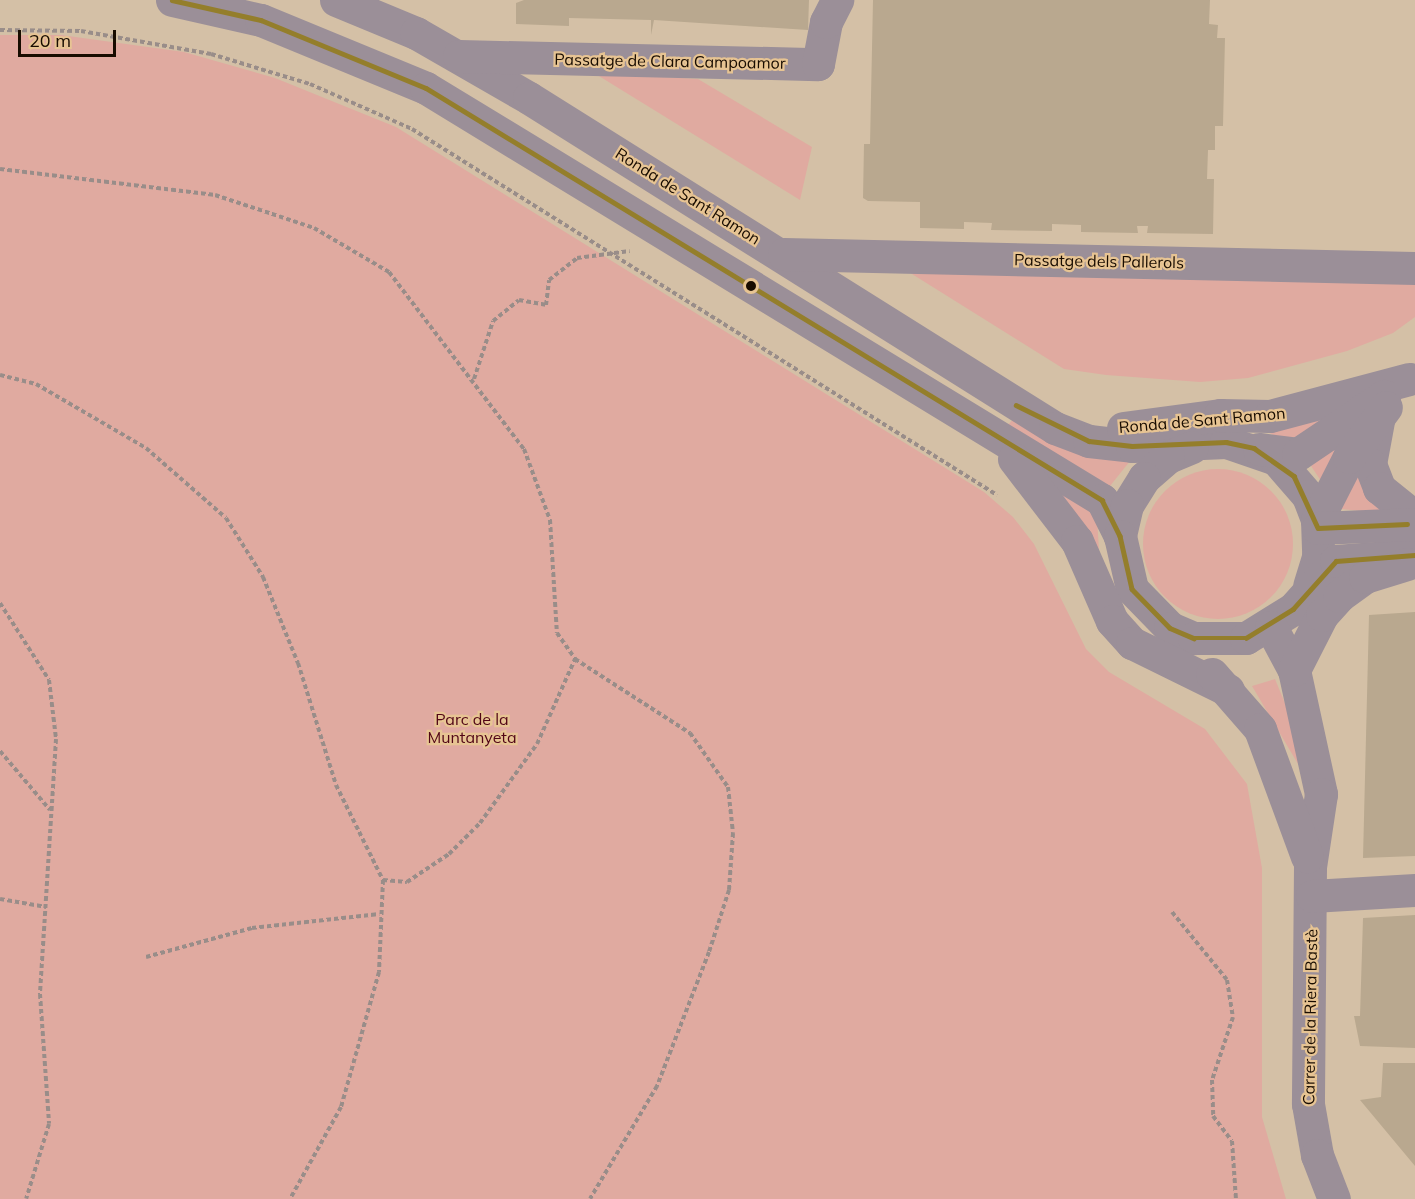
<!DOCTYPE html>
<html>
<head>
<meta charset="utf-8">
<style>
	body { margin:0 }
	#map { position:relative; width:1415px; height:1199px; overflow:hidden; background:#d4c0a6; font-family:Mulish,sans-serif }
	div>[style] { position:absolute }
	.green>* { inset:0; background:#e0aaa0 }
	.round { border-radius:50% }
	.building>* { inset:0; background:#b9a88f }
	.path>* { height:4px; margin-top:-2px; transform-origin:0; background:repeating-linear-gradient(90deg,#998d89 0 4.5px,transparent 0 7.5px) }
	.minor>* { height:33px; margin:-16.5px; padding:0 16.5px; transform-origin:16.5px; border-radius:16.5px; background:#9b8f98 }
	.bus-1>* { height:4.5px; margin:-2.25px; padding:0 2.25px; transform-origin:2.25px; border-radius:2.25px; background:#947e2b }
	.dots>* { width:16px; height:16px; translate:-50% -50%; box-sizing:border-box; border:3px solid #e7c493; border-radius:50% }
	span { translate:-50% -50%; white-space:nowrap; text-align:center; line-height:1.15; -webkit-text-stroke:4.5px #e7c493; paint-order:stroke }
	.street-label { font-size:16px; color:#180c00 }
	.park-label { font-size:16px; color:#510516 }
	.scale { position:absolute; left:18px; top:30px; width:98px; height:27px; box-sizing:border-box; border:3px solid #180c00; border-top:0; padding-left:8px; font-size:18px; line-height:21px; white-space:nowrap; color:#180c00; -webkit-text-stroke:4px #e7c493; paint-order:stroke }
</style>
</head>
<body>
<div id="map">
	<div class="green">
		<i style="clip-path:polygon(0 35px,61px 35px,184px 52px,275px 78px,396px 127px,984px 492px,1013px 517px,1034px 544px,1086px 649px,1109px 672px,1205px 729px,1247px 784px,1262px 868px,1262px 1117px,1286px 1199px,0 1199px)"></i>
		<i style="clip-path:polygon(594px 73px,698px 79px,812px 147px,800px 200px)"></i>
		<i style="clip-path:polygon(904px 269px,1415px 282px,1415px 317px,1393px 333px,1347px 351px,1248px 378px,1200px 382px,1106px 375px,1064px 369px)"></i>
		<i style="clip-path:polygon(1344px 409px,1320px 432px,1283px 440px,1252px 424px)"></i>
		<i style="clip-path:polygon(1015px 417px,1130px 461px,1110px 486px,1008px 425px)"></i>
		<i style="clip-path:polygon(1354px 428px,1325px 487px,1311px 466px)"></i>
		<i style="clip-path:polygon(1357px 465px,1392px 514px,1341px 509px)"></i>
		<i class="round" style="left:1143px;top:469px;width:150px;height:150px"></i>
		<i style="clip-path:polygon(1080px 492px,1097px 517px,1100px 567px,1060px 493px)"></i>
		<i style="clip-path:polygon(1275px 679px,1296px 730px,1298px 764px,1252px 686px)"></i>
	</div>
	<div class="building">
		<i style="clip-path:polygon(524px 0,809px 0,808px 30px,654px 20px,651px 35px,651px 20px,569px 18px,569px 26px,516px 24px,516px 3px)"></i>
		<i style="clip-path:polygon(873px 0,1210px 0,1209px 24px,1218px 25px,1217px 38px,1225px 38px,1223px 126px,1215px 126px,1215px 150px,1208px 150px,1207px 179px,1214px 179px,1213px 234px,1147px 233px,1148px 226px,1137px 226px,1138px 233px,1081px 232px,1081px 225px,1052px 224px,1052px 231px,991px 230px,992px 223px,964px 222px,964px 229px,920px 228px,920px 202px,868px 201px,863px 198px,864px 144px,870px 144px)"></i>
		<i style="clip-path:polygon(1415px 612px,1415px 856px,1363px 858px,1369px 615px)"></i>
		<i style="clip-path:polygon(1415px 915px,1415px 1048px,1360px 1046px,1354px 1016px,1360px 1016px,1363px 918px)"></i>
		<i style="clip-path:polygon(1383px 1063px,1415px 1063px,1415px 1166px,1360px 1100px,1381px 1097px)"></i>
	</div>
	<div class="path">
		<i style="left:0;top:30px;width:81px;rotate:0.7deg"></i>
		<i style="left:81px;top:31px;width:132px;rotate:10deg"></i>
		<i style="left:211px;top:54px;width:103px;rotate:16.9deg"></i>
		<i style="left:310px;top:84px;width:111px;rotate:23.8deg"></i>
		<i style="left:412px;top:129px;width:690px;rotate:32.03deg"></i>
		<i style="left:0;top:169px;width:217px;rotate:6.9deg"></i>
		<i style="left:215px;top:195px;width:104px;rotate:18.4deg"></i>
		<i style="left:314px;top:228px;width:87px;rotate:30.4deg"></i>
		<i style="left:389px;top:272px;width:223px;rotate:52.7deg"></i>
		<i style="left:524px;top:449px;width:76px;rotate:69.9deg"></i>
		<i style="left:550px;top:520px;width:113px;rotate:86.5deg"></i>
		<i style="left:557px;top:633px;width:32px;rotate:55deg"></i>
		<i style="left:575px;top:659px;width:137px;rotate:32.8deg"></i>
		<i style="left:690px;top:733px;width:66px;rotate:54.9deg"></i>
		<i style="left:728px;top:787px;width:46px;rotate:83.8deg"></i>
		<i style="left:733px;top:833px;width:57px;rotate:94deg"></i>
		<i style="left:729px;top:890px;width:65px;rotate:107.9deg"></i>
		<i style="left:709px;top:952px;width:144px;rotate:111.2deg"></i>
		<i style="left:657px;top:1086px;width:131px;rotate:120.7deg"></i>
		<i style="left:0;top:375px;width:37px;rotate:14deg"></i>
		<i style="left:36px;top:384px;width:127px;rotate:30.2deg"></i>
		<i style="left:146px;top:448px;width:106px;rotate:41.2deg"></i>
		<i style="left:226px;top:518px;width:70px;rotate:57.9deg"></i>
		<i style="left:263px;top:577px;width:93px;rotate:67.9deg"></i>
		<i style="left:298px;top:663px;width:128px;rotate:72.7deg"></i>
		<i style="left:336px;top:785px;width:106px;rotate:63.7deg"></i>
		<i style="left:383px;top:880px;width:92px;rotate:92.5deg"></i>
		<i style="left:379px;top:972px;width:140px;rotate:105.7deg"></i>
		<i style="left:341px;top:1107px;width:105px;rotate:119deg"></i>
		<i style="left:474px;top:379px;width:61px;rotate:-71.9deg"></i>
		<i style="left:493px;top:321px;width:33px;rotate:-39deg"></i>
		<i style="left:519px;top:300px;width:27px;rotate:10deg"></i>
		<i style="left:546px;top:305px;width:25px;rotate:-83deg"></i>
		<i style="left:549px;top:280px;width:36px;rotate:-38deg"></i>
		<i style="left:577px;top:258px;width:53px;rotate:-7.5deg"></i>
		<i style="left:0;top:603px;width:91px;rotate:57.5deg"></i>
		<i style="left:49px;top:680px;width:59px;rotate:83.2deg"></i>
		<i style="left:56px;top:739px;width:256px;rotate:93.6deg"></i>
		<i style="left:40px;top:994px;width:130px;rotate:86deg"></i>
		<i style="left:49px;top:1124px;width:78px;rotate:107deg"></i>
		<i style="left:0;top:751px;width:77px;rotate:49.7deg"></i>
		<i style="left:383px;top:880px;width:24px;rotate:5deg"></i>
		<i style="left:407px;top:882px;width:50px;rotate:-33.7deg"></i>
		<i style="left:449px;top:854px;width:44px;rotate:-45deg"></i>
		<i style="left:480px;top:823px;width:97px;rotate:-54.2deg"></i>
		<i style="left:537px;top:744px;width:93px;rotate:-65.9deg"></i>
		<i style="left:0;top:899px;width:47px;rotate:9.9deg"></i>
		<i style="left:1172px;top:912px;width:87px;rotate:51deg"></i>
		<i style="left:1227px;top:980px;width:37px;rotate:81deg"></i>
		<i style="left:1233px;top:1017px;width:66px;rotate:108.4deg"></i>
		<i style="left:1212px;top:1080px;width:36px;rotate:88deg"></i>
		<i style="left:1213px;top:1116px;width:31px;rotate:53deg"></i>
		<i style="left:1232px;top:1141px;width:58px;rotate:86.1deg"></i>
		<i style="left:146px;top:957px;width:110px;rotate:-15.3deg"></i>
		<i style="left:252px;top:928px;width:128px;rotate:-6.3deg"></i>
	</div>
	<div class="minor">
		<i style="left:172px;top:0;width:91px;rotate:12.7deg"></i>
		<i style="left:261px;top:20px;width:178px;rotate:22.4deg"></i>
		<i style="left:426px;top:88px;width:792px;rotate:31.36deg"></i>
		<i style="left:1102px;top:500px;width:40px;rotate:63.4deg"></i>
		<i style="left:336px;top:0;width:87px;rotate:22.4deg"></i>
		<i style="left:416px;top:33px;width:130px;rotate:29.9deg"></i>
		<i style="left:529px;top:98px;width:621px;rotate:32.1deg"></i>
		<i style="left:1055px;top:428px;width:36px;rotate:21deg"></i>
		<i style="left:1089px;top:441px;width:43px;rotate:6.6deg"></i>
		<i style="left:1132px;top:446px;width:94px;rotate:-2.4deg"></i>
		<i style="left:1226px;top:442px;width:53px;rotate:18.8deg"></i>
		<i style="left:1276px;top:459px;width:49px;rotate:49.1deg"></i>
		<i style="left:1308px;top:496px;width:26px;rotate:69deg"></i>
		<i style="left:1317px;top:520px;width:37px;rotate:88deg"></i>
		<i style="left:1318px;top:557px;width:30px;rotate:107deg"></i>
		<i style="left:459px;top:56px;width:359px;rotate:1.3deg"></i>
		<i style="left:818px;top:64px;width:43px;rotate:-79.2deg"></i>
		<i style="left:826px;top:22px;width:25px;rotate:-63deg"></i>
		<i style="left:784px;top:254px;width:631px;rotate:1.27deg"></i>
		<i style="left:1378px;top:421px;width:44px;rotate:100.5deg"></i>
		<i style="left:1370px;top:464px;width:26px;rotate:69deg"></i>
		<i style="left:1379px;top:488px;width:46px;rotate:38.9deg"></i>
		<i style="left:1123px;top:428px;width:98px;rotate:-7.6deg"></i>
		<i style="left:1220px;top:415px;width:50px;rotate:1.1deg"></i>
		<i style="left:1270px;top:416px;width:144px;rotate:-14.9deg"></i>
		<i style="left:1192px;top:447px;width:26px;rotate:157deg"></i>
		<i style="left:1168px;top:457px;width:32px;rotate:139deg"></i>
		<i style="left:1144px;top:478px;width:32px;rotate:122deg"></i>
		<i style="left:1127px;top:505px;width:32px;rotate:103deg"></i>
		<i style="left:1120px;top:536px;width:54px;rotate:77.2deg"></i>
		<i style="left:1132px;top:589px;width:54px;rotate:45.7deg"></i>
		<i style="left:1170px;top:628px;width:26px;rotate:23deg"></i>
		<i style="left:1194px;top:638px;width:52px"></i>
		<i style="left:1246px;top:638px;width:55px;rotate:-31.7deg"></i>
		<i style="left:1293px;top:609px;width:64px;rotate:-48.1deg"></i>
		<i style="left:1336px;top:561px;width:79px;rotate:-4.3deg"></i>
		<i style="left:1259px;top:449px;width:39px;rotate:7deg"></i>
		<i style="left:1298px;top:454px;width:104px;rotate:-34deg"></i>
		<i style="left:1014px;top:459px;width:103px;rotate:52.5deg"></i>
		<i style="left:1077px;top:541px;width:87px;rotate:66.4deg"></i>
		<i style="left:1112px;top:621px;width:30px;rotate:48deg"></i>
		<i style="left:1132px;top:643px;width:107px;rotate:26.1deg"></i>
		<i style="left:1317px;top:520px;width:71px;rotate:-63.1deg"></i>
		<i style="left:1349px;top:457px;width:62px;rotate:-53.5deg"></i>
		<i style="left:1318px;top:528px;width:97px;rotate:-2.4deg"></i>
		<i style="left:1271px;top:627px;width:49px;rotate:61.9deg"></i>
		<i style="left:1294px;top:670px;width:127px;rotate:77.7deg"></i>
		<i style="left:1321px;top:794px;width:74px;rotate:98.6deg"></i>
		<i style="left:1310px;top:867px;width:237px;rotate:90.5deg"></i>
		<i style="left:1308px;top:1104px;width:52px;rotate:80deg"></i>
		<i style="left:1317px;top:1155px;width:47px;rotate:68.9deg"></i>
		<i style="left:1294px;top:670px;width:62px;rotate:-63deg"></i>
		<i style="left:1322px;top:615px;width:25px;rotate:-48deg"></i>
		<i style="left:1339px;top:596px;width:32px;rotate:-36deg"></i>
		<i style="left:1365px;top:577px;width:44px;rotate:-17.2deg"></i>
		<i style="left:1212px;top:674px;width:73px;rotate:48.9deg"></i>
		<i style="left:1260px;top:729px;width:136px;rotate:69.8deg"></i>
		<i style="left:1312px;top:896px;width:103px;rotate:-3.3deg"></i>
	</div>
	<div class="bus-1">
		<i style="left:172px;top:0;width:91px;rotate:12.7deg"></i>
		<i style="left:261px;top:20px;width:178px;rotate:22.4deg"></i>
		<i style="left:426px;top:88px;width:792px;rotate:31.36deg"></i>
		<i style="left:1102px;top:500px;width:40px;rotate:63.4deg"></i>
		<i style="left:1120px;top:536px;width:54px;rotate:77.2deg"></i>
		<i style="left:1132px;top:589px;width:54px;rotate:45.7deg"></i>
		<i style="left:1170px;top:628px;width:26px;rotate:23deg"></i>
		<i style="left:1194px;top:638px;width:52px"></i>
		<i style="left:1246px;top:638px;width:55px;rotate:-31.7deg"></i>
		<i style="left:1293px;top:609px;width:64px;rotate:-48.1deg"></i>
		<i style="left:1336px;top:561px;width:79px;rotate:-4.3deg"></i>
		<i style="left:1016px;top:405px;width:81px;rotate:26.3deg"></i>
		<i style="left:1089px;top:441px;width:43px;rotate:6.6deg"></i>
		<i style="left:1132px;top:446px;width:94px;rotate:-2.4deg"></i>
		<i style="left:1226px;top:442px;width:29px;rotate:12deg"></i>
		<i style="left:1254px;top:448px;width:49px;rotate:35deg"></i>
		<i style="left:1294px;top:476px;width:57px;rotate:65.2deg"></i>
		<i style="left:1318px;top:528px;width:89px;rotate:-2.6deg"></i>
	</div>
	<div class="dots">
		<i style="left:751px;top:286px;background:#180c00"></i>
	</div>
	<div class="street-label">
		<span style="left:670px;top:61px;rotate:1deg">Passatge de Clara Campoamor</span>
		<span style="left:688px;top:196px;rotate:32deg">Ronda de Sant Ramon</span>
		<span style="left:1099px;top:261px;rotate:1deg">Passatge dels Pallerols</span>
		<span style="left:1202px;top:420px;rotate:-5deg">Ronda de Sant Ramon</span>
		<span style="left:1310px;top:1017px;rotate:-89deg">Carrer de la Riera Bastè</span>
	</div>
	<div class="park-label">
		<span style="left:472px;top:728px">Parc de la<br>Muntanyeta</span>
	</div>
	<div class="scale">20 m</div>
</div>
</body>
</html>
